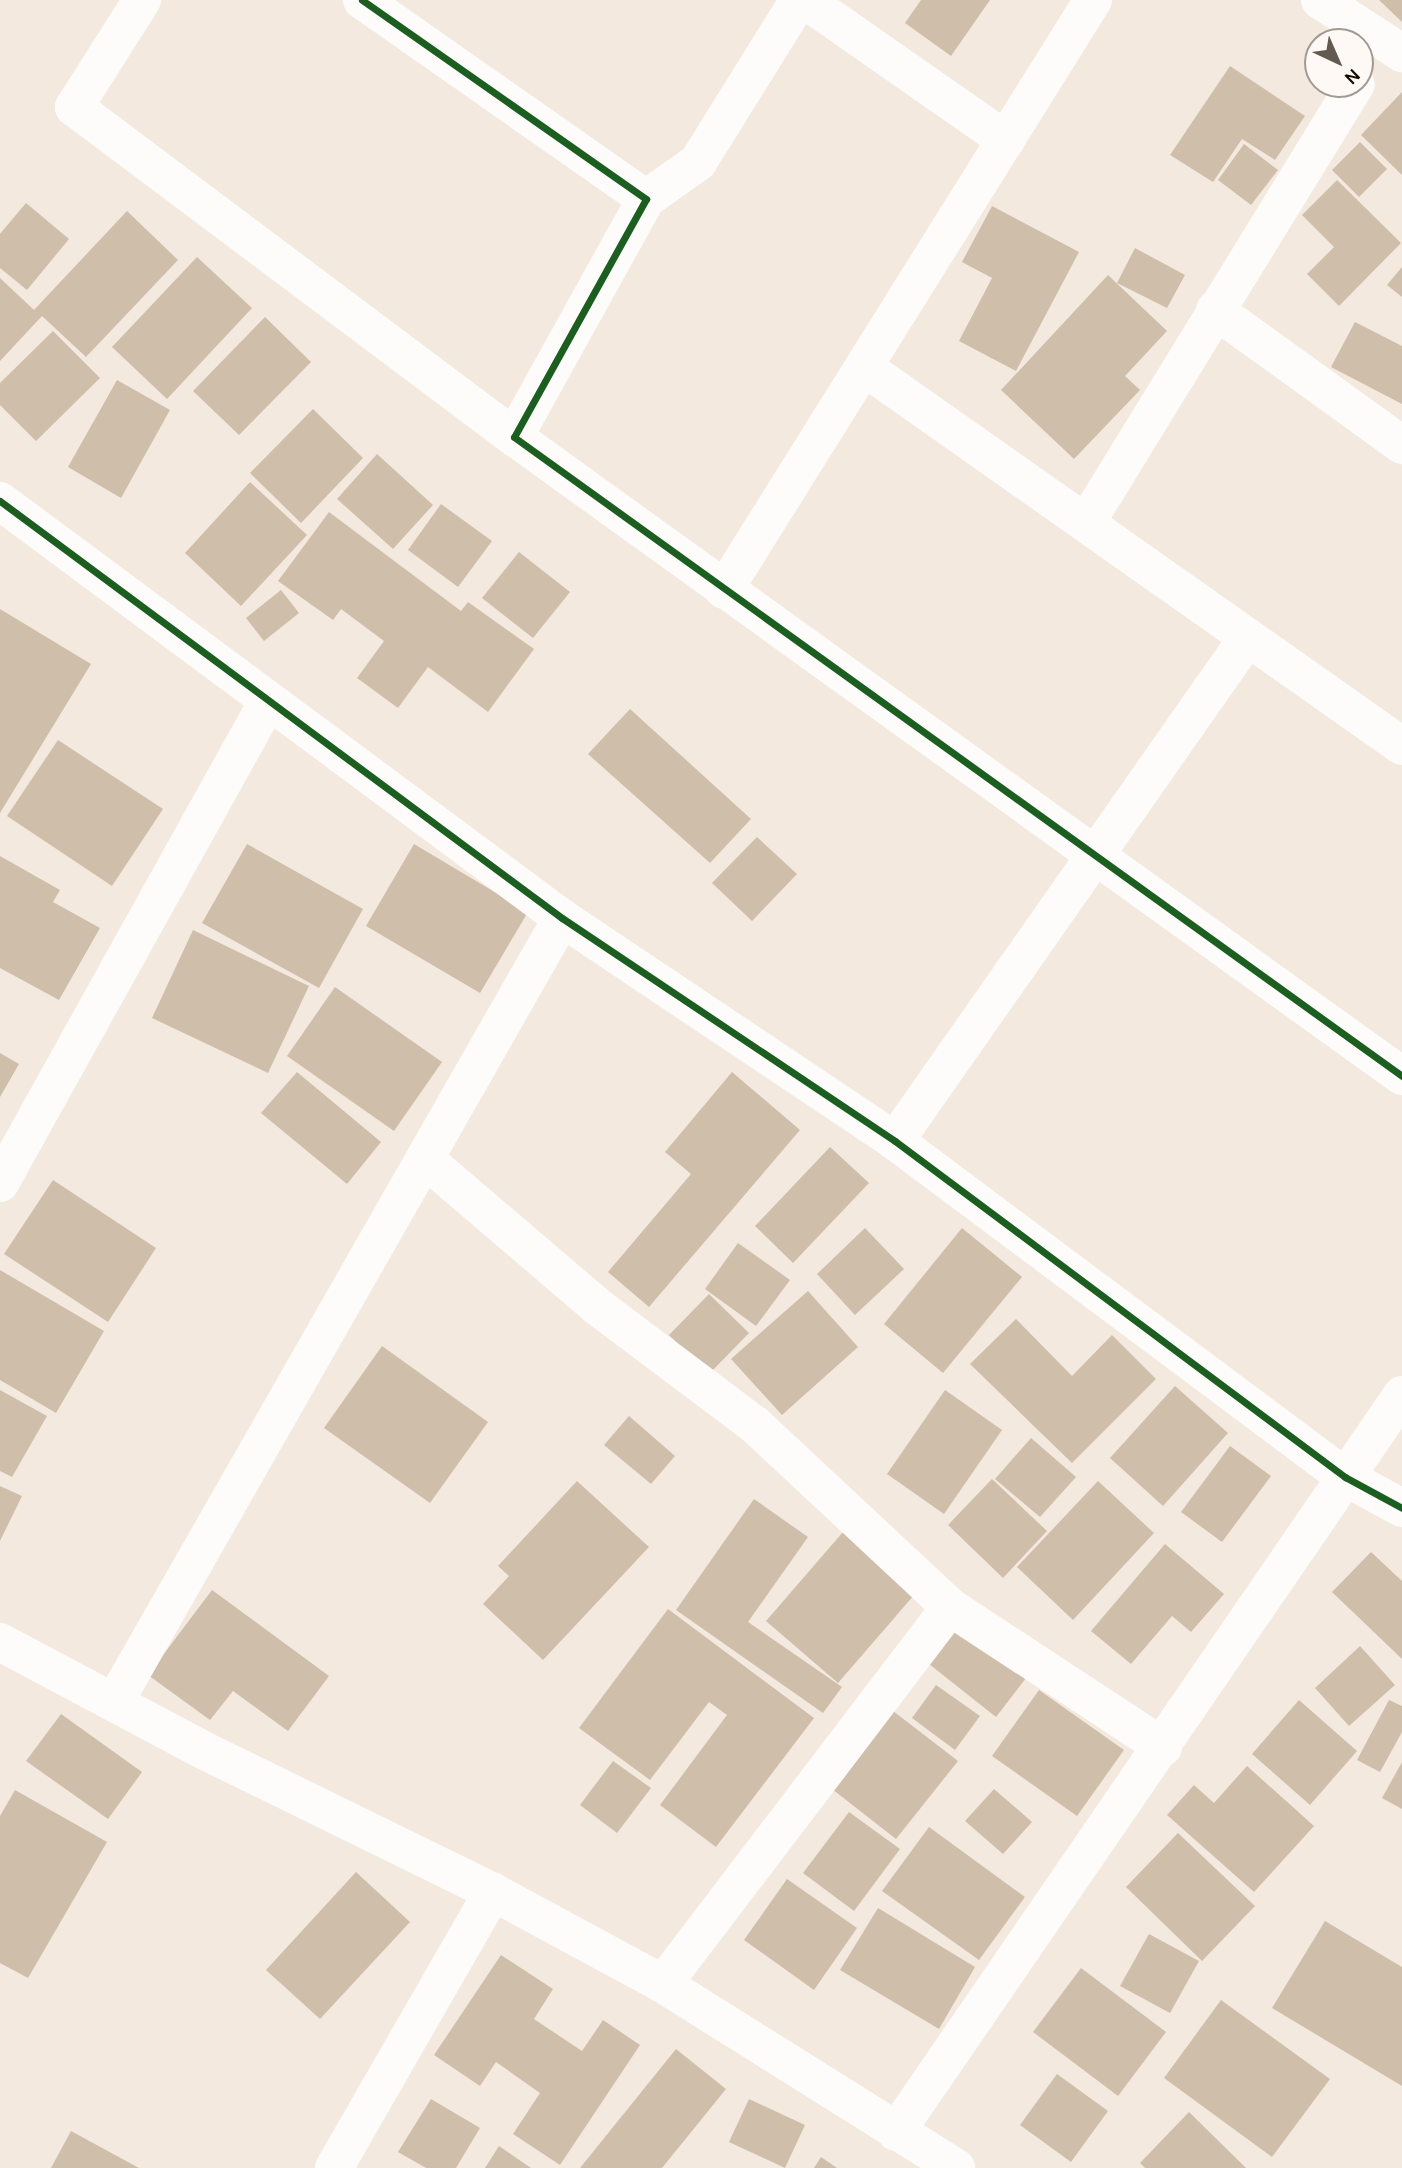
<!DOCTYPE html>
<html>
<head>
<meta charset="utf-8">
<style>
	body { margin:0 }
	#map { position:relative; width:1402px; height:2168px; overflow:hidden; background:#f4e9de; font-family:Karla,sans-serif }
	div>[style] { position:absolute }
	.building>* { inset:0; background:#cfbeaa }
	.minor>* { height:38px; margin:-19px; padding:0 19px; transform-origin:19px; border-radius:19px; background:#fdfcfa }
	.cycleway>* { height:7px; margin:-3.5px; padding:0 3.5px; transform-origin:3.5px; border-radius:3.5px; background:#1b5e20 }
	span { translate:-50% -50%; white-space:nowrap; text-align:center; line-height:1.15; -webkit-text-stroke:7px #fef9f4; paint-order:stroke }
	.north { position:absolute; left:1304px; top:28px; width:70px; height:70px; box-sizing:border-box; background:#fef9f4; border:2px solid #a09a94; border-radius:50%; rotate:136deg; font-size:19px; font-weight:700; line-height:28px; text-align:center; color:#130c04 }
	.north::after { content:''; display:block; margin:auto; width:24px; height:32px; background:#625950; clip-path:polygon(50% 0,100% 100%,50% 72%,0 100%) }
</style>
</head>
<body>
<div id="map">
	<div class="building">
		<i style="clip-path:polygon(921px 0,990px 0,951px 56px,905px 23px)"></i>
		<i style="clip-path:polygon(1379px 0,1402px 0,1402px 22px)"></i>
		<i style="clip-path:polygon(1230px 66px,1305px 116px,1275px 160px,1242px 139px,1213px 182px,1170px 155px)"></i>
		<i style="clip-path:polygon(1402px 92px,1402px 175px,1361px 135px)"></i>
		<i style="clip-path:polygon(1360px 142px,1387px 169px,1359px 197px,1332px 170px)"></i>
		<i style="clip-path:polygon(1244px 144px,1278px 170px,1251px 205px,1218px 180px)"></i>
		<i style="clip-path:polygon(1337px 180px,1401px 243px,1339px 306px,1307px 274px,1334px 247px,1302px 215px)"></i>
		<i style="clip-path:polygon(26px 203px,69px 239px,27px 290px,0 268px,0 234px)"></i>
		<i style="clip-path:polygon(992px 206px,1079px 252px,1016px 371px,959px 341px,992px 278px,962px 262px)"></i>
		<i style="clip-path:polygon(127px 211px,178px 260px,86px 357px,42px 316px,0 361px,0 278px,34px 310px)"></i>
		<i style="clip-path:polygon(1135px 248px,1185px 275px,1167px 308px,1117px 283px)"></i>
		<i style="clip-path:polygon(197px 257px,252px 308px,167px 399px,112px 347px)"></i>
		<i style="clip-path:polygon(1402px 267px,1402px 297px,1387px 285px)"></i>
		<i style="clip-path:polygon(1108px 275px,1167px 331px,1125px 376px,1140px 390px,1074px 459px,1001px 390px)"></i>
		<i style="clip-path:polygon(265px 317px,311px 362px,239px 435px,193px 391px)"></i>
		<i style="clip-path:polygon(1355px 322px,1402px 346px,1402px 404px,1331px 367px)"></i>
		<i style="clip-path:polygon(53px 331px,100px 378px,36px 441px,0 405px,0 383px)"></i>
		<i style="clip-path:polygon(117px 380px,170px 410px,121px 498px,68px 467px)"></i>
		<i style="clip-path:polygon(313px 409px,363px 458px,301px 523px,250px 473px)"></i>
		<i style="clip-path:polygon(377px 454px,433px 505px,393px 549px,337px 499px)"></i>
		<i style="clip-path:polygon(250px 482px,307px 535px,241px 606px,185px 553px)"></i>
		<i style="clip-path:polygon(441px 504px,492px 541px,458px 587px,408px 550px)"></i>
		<i style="clip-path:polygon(329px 512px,461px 611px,468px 602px,534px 649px,488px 712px,428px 667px,398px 708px,357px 678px,384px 641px,341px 609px,333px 620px,278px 581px)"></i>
		<i style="clip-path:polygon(519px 552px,570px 592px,533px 638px,482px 598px)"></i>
		<i style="clip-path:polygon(281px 590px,299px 613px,264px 641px,246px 618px)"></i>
		<i style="clip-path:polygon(0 609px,91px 664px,0 813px)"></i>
		<i style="clip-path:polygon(630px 709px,751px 819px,710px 863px,588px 754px)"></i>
		<i style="clip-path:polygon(58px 740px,163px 809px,112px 886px,7px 816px)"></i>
		<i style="clip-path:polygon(757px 837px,797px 874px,752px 921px,712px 883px)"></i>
		<i style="clip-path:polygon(247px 844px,363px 909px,319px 988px,202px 923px)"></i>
		<i style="clip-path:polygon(414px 844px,528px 912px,480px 993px,366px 926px)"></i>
		<i style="clip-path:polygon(0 856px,60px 890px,53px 902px,100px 928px,59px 1000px,0 968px)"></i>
		<i style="clip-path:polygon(193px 930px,309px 986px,268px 1073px,152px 1018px)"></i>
		<i style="clip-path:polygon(335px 987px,442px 1062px,394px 1131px,287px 1056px)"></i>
		<i style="clip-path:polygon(0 1053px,19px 1064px,0 1097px)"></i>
		<i style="clip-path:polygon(297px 1072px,381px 1142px,347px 1184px,261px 1113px)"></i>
		<i style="clip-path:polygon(732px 1072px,800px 1130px,649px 1307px,608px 1272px,691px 1174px,665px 1152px)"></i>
		<i style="clip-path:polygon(830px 1147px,869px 1183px,793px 1263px,755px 1226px)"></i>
		<i style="clip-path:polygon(53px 1180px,156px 1248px,108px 1322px,4px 1254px)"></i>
		<i style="clip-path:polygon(865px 1228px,904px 1269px,855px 1315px,817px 1274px)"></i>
		<i style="clip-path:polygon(962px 1228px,1022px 1277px,943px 1373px,884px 1324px)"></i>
		<i style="clip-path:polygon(738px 1243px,790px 1280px,756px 1326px,705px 1289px)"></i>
		<i style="clip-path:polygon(0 1270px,104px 1331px,56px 1413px,0 1380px)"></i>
		<i style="clip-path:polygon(808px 1291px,858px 1347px,782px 1415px,731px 1359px)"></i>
		<i style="clip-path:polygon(709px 1294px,749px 1333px,709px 1374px,669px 1335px)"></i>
		<i style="clip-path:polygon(1016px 1319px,1072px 1376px,1112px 1335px,1156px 1379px,1072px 1463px,970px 1364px)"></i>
		<i style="clip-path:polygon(382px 1346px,488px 1422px,430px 1503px,324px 1428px)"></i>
		<i style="clip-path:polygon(1175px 1386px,1228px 1433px,1163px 1506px,1110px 1458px)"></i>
		<i style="clip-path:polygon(0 1390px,47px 1416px,12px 1477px,0 1471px)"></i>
		<i style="clip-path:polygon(945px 1390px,1002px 1430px,944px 1514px,887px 1474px)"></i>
		<i style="clip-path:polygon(629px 1416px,675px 1456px,651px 1484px,604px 1445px)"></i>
		<i style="clip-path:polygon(1031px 1438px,1076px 1477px,1040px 1517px,995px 1479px)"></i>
		<i style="clip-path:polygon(1230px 1446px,1271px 1476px,1222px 1542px,1181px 1512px)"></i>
		<i style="clip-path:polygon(992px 1479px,1047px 1531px,1003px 1578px,948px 1525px)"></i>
		<i style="clip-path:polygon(577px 1481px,649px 1547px,543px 1660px,483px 1604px,509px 1576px,498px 1566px)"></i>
		<i style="clip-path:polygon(1098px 1481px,1154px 1533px,1073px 1620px,1017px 1567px)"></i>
		<i style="clip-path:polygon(0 1486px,22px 1496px,0 1541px)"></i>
		<i style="clip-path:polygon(754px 1499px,808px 1537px,748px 1622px,842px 1687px,823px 1713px,676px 1610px)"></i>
		<i style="clip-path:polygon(843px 1532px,915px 1594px,838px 1683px,766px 1621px)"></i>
		<i style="clip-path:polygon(1165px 1544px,1224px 1594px,1191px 1632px,1172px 1616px,1131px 1664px,1091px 1631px)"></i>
		<i style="clip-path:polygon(1371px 1552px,1402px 1581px,1402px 1659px,1332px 1592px)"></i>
		<i style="clip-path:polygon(212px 1590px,329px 1676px,288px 1731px,233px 1691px,210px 1720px,148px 1675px)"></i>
		<i style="clip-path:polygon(668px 1609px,814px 1718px,716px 1847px,660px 1805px,727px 1715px,709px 1702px,650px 1780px,579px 1728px)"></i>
		<i style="clip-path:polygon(959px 1625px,1026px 1678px,996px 1717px,929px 1664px)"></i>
		<i style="clip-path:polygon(1360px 1646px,1395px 1685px,1349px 1726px,1315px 1688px)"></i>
		<i style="clip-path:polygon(936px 1685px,980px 1716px,955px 1750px,912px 1718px)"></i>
		<i style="clip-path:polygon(1039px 1690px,1124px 1750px,1077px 1816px,992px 1756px)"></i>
		<i style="clip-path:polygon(1299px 1700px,1357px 1751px,1310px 1805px,1252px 1754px)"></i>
		<i style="clip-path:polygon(1389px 1700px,1402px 1706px,1402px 1732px,1380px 1772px,1357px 1760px)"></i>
		<i style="clip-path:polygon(893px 1711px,958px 1761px,896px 1839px,832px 1789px)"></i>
		<i style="clip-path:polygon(61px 1714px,142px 1772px,108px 1819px,26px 1761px)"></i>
		<i style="clip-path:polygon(613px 1761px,651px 1788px,617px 1833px,580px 1805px)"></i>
		<i style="clip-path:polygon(1402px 1762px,1402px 1809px,1382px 1798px)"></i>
		<i style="clip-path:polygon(1247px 1766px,1314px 1826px,1254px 1892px,1167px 1815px,1194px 1785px,1214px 1803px)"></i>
		<i style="clip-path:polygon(994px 1789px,1032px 1822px,1003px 1854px,965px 1821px)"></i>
		<i style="clip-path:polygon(15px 1790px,107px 1842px,28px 1978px,0 1963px,0 1816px)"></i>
		<i style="clip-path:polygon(849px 1812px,900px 1849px,854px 1911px,803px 1873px)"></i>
		<i style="clip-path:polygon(929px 1827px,1025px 1897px,979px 1960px,882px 1891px)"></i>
		<i style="clip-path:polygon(1178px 1833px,1255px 1906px,1202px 1961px,1126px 1887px)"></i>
		<i style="clip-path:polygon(356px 1872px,410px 1922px,320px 2019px,266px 1970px)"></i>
		<i style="clip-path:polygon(787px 1879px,857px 1928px,814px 1990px,744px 1940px)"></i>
		<i style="clip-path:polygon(878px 1908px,975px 1967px,939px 2029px,840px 1970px)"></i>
		<i style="clip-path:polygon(1325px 1921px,1402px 1967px,1402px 2086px,1272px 2008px)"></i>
		<i style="clip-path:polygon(1149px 1934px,1199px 1961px,1170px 2013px,1120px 1986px)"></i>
		<i style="clip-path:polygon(501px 1955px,553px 1989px,534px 2019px,582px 2051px,603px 2020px,640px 2045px,560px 2165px,513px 2134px,540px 2093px,496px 2062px,480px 2086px,434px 2055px)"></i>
		<i style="clip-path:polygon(1081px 1968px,1166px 2032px,1118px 2096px,1033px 2032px)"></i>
		<i style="clip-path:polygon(1221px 2000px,1330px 2079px,1272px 2157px,1164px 2078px)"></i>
		<i style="clip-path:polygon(676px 2049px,726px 2089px,662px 2168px,580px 2168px)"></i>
		<i style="clip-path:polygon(1057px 2074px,1108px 2111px,1071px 2162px,1020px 2125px)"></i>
		<i style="clip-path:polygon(431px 2099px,480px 2128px,456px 2168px,426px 2168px,398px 2152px)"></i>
		<i style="clip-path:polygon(749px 2099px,805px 2125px,785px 2168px,729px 2142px)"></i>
		<i style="clip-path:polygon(1189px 2112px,1246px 2168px,1145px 2168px,1140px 2163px)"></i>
		<i style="clip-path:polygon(71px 2131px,139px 2168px,51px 2168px)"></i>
		<i style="clip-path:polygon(499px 2146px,531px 2168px,485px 2168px)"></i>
		<i style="clip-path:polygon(821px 2157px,837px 2168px,814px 2168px)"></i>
	</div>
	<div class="minor">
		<i style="left:142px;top:0;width:127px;rotate:122.4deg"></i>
		<i style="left:74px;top:107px;width:550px;rotate:36.87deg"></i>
		<i style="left:362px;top:0;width:347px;rotate:35deg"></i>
		<i style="left:646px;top:199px;width:272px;rotate:119deg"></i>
		<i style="left:514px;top:437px;width:1094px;rotate:35.74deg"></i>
		<i style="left:805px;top:0;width:245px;rotate:34.9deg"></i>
		<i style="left:1320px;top:0;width:98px;rotate:32.9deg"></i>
		<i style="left:646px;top:199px;width:64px;rotate:-35.4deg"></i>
		<i style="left:698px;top:162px;width:191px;rotate:-58.1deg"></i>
		<i style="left:1215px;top:310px;width:231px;rotate:35.8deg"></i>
		<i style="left:864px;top:367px;width:658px;rotate:35.16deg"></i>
		<i style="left:0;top:501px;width:700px;rotate:36.58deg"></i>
		<i style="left:562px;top:918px;width:401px;rotate:33.8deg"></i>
		<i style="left:895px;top:1141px;width:562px;rotate:36.75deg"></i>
		<i style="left:1345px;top:1477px;width:65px;rotate:28.5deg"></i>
		<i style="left:1086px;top:523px;width:515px;rotate:-58.41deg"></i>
		<i style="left:724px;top:590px;width:696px;rotate:-57.98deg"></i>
		<i style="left:895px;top:1141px;width:615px;rotate:-54.99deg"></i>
		<i style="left:426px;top:1160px;width:226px;rotate:40.5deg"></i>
		<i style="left:598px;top:1307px;width:196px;rotate:36.9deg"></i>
		<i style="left:755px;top:1425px;width:267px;rotate:43deg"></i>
		<i style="left:950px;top:1607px;width:255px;rotate:33.3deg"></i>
		<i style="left:0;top:1183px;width:549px;rotate:-60.92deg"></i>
		<i style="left:0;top:1642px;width:225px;rotate:28deg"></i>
		<i style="left:199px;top:1748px;width:327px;rotate:26.1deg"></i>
		<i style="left:493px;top:1892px;width:193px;rotate:28.4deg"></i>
		<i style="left:663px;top:1984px;width:346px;rotate:32.1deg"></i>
		<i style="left:115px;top:1701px;width:902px;rotate:-60.28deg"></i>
		<i style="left:663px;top:1984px;width:474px;rotate:-52.7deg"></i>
		<i style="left:896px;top:2132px;width:894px;rotate:-55.53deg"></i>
		<i style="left:334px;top:2168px;width:319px;rotate:-60.1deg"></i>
	</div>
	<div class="cycleway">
		<i style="left:362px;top:0;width:347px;rotate:35deg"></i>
		<i style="left:646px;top:199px;width:272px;rotate:119deg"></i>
		<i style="left:514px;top:437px;width:1094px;rotate:35.74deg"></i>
		<i style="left:0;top:501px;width:700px;rotate:36.58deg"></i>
		<i style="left:562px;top:918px;width:401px;rotate:33.8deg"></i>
		<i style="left:895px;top:1141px;width:562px;rotate:36.75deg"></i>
		<i style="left:1345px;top:1477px;width:65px;rotate:28.5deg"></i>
	</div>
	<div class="north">N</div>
</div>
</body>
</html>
